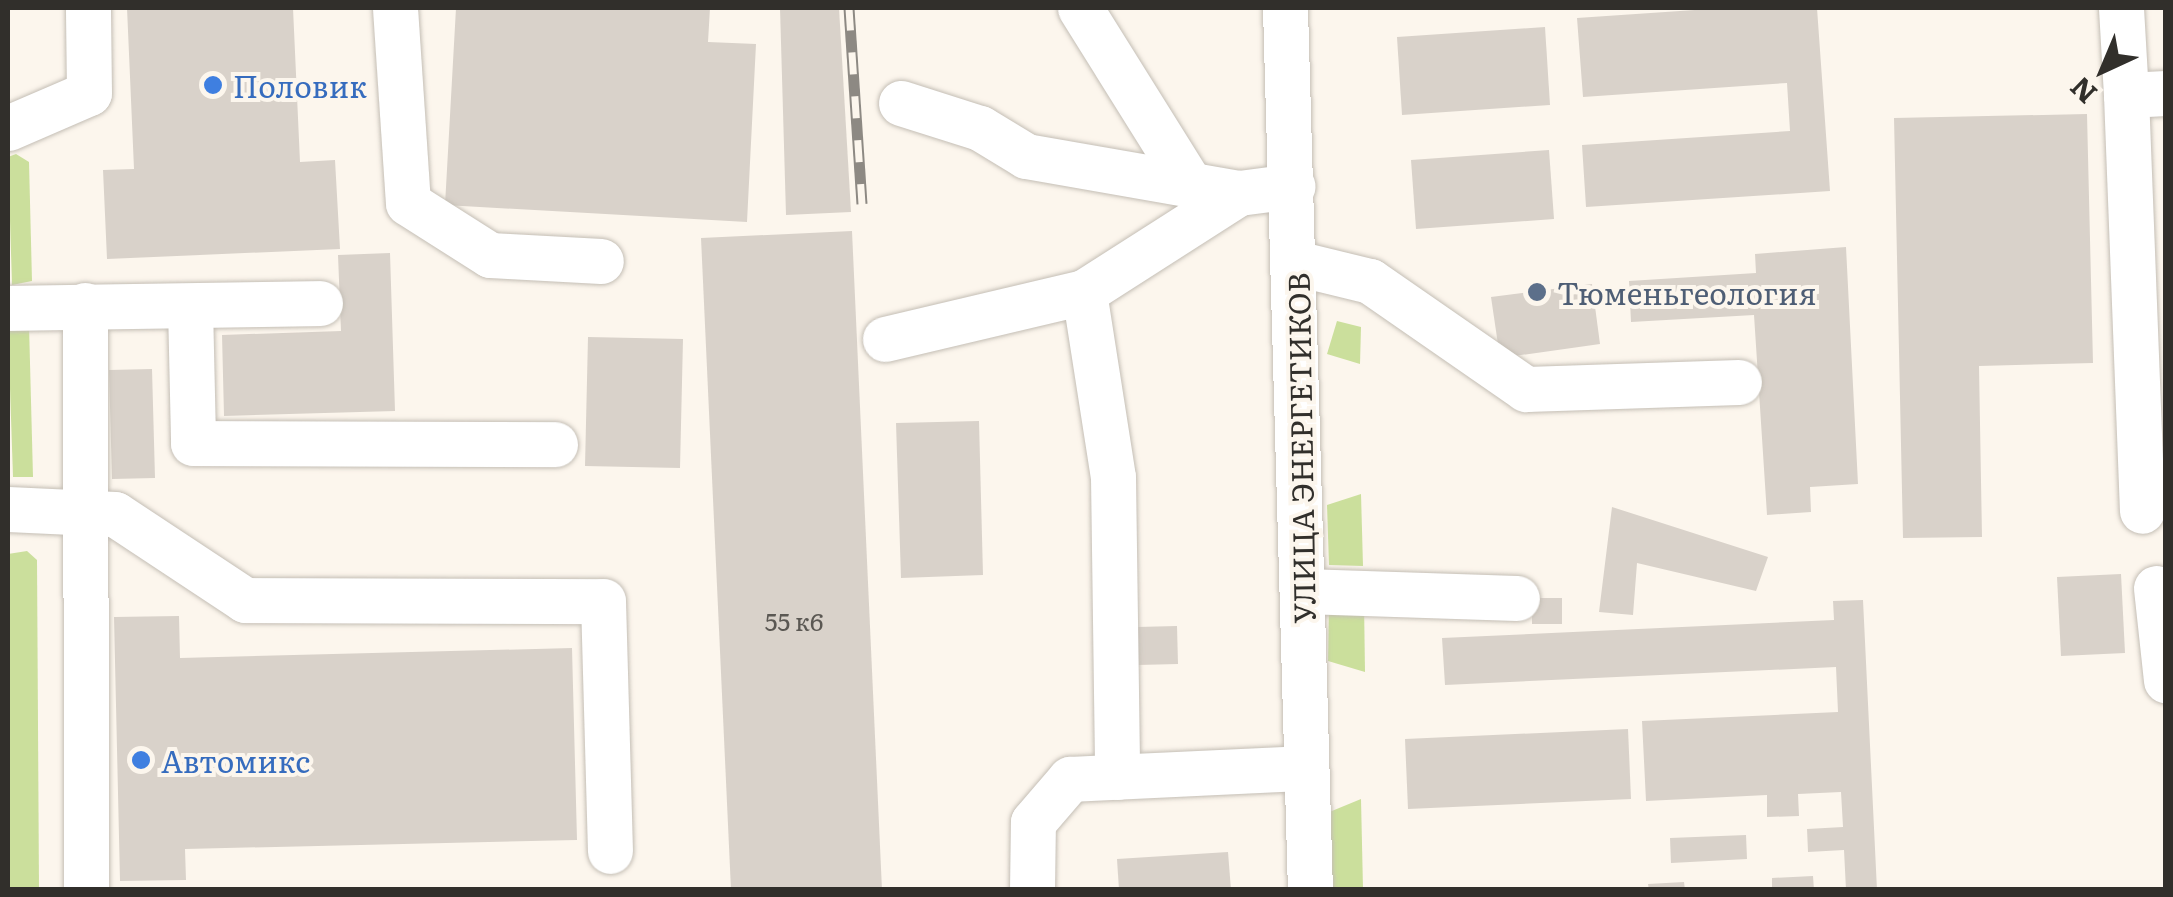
<!DOCTYPE html>
<html>
<head>
<meta charset="utf-8">
<style>
	body { margin:0 }
	#map { position:relative; width:2173px; height:897px; overflow:hidden; background:#fcf6ed; font-family:Literata,serif }
	div>[style] { position:absolute }
	.green>* { inset:0; background:#cbdf9c }
	.building>* { inset:0; background:#d9d2ca }
	.roads { filter:drop-shadow(0 0 2px #c4beb5) drop-shadow(0 0 2px #c4beb5) }
	.minor>* { height:45px; margin:-22.5px; padding:0 22.5px; transform-origin:22.5px; border-radius:22.5px; background:#fff }
	.rail>* { height:11px; margin-top:-5.5px; transform-origin:0; background:repeating-linear-gradient(90deg,#fcf6ed 0 22px,#8d8983 0 44px); box-sizing:border-box; border-block:2px solid #8d8983 }
	.dots>* { width:28px; height:28px; translate:-50% -50%; box-sizing:border-box; border:5px solid #fcf6ed; border-radius:50% }
	span { translate:-50% -50%; white-space:nowrap; text-align:center; line-height:1.15; -webkit-text-stroke:8px #fcf6ed; paint-order:stroke }
	.number-label { font-size:25px; color:#5b5853 }
	.number-label span { -webkit-text-stroke-width:0 }
	.shop-label { font-size:30px; color:#366cbe }
	.left { translate:0 -50%; text-align:left }
	.service-label { font-size:30px; color:#4e5e75 }
	.street-label { font-size:30px; color:#312f2b }
	.frame { position:absolute; inset:0; border:10px solid #312f2b; pointer-events:none }
	.north { position:absolute; left:2053px; top:20px; width:100px; height:100px; -webkit-text-stroke:8px #fcf6ed; paint-order:stroke; rotate:224deg; font-size:28px; font-weight:700; line-height:40px; text-align:center; color:#312f2b }
	.north::after { content:''; display:block; margin:auto; width:35px; height:45px; background:#312f2b; clip-path:polygon(50% 0,100% 100%,50% 72%,0 100%) }
</style>
</head>
<body>
<div id="map">
	<div class="green">
		<i style="clip-path:polygon(16px 154px,29px 162px,32px 281px,12px 285px,8px 157px)"></i>
		<i style="clip-path:polygon(1337px 321px,1361px 327px,1360px 364px,1327px 354px)"></i>
		<i style="clip-path:polygon(29px 325px,33px 477px,13px 477px,8px 329px)"></i>
		<i style="clip-path:polygon(1361px 494px,1363px 566px,1329px 565px,1327px 505px)"></i>
		<i style="clip-path:polygon(27px 551px,37px 560px,39px 889px,8px 889px,8px 554px)"></i>
		<i style="clip-path:polygon(1329px 602px,1364px 602px,1365px 672px,1328px 661px)"></i>
		<i style="clip-path:polygon(1361px 799px,1363px 889px,1330px 889px,1327px 813px)"></i>
	</div>
	<div class="building">
		<i style="clip-path:polygon(127px 8px,293px 8px,300px 162px,335px 160px,340px 249px,107px 259px,103px 170px,134px 169px)"></i>
		<i style="clip-path:polygon(456px 8px,710px 8px,708px 42px,756px 44px,747px 222px,445px 205px)"></i>
		<i style="clip-path:polygon(780px 8px,839px 8px,851px 212px,786px 215px)"></i>
		<i style="clip-path:polygon(1724px 8px,1817px 8px,1830px 191px,1586px 207px,1582px 145px,1790px 131px,1787px 83px,1583px 97px,1577px 18px)"></i>
		<i style="clip-path:polygon(1545px 27px,1550px 105px,1402px 115px,1397px 37px)"></i>
		<i style="clip-path:polygon(2087px 114px,2093px 363px,1979px 366px,1982px 537px,1903px 538px,1894px 118px)"></i>
		<i style="clip-path:polygon(1549px 150px,1554px 219px,1416px 229px,1411px 160px)"></i>
		<i style="clip-path:polygon(852px 231px,882px 890px,731px 890px,701px 238px)"></i>
		<i style="clip-path:polygon(1846px 247px,1858px 484px,1810px 487px,1811px 512px,1767px 515px,1754px 315px,1631px 322px,1629px 281px,1756px 273px,1755px 254px)"></i>
		<i style="clip-path:polygon(390px 253px,395px 411px,224px 416px,222px 335px,341px 331px,338px 255px)"></i>
		<i style="clip-path:polygon(1592px 284px,1600px 344px,1500px 358px,1491px 297px)"></i>
		<i style="clip-path:polygon(588px 337px,683px 339px,680px 468px,585px 466px)"></i>
		<i style="clip-path:polygon(152px 369px,155px 478px,112px 479px,109px 370px)"></i>
		<i style="clip-path:polygon(979px 421px,983px 575px,901px 578px,896px 423px)"></i>
		<i style="clip-path:polygon(1612px 507px,1768px 557px,1756px 591px,1637px 563px,1633px 615px,1599px 612px)"></i>
		<i style="clip-path:polygon(2121px 574px,2125px 653px,2061px 656px,2057px 577px)"></i>
		<i style="clip-path:polygon(1532px 598px,1562px 598px,1562px 624px,1532px 624px)"></i>
		<i style="clip-path:polygon(1863px 600px,1877px 890px,1846px 890px,1844px 850px,1808px 852px,1807px 829px,1843px 827px,1841px 792px,1798px 794px,1799px 816px,1767px 817px,1767px 795px,1646px 801px,1642px 721px,1838px 712px,1836px 667px,1445px 685px,1442px 638px,1834px 620px,1833px 601px)"></i>
		<i style="clip-path:polygon(179px 616px,180px 658px,572px 648px,577px 840px,185px 849px,186px 880px,120px 881px,114px 617px)"></i>
		<i style="clip-path:polygon(1177px 626px,1178px 664px,1138px 665px,1137px 627px)"></i>
		<i style="clip-path:polygon(1628px 729px,1631px 799px,1408px 809px,1405px 739px)"></i>
		<i style="clip-path:polygon(1746px 835px,1747px 859px,1671px 863px,1670px 838px)"></i>
		<i style="clip-path:polygon(1228px 852px,1231px 890px,1119px 890px,1117px 859px)"></i>
		<i style="clip-path:polygon(1813px 876px,1814px 890px,1772px 890px,1772px 878px)"></i>
		<i style="clip-path:polygon(1684px 882px,1685px 890px,1649px 890px,1648px 884px)"></i>
	</div>
	<div class="roads">
		<div class="minor">
			<i style="left:395px;top:8px;width:195px;rotate:86.2deg"></i>
			<i style="left:408px;top:203px;width:97px;rotate:32.4deg"></i>
			<i style="left:490px;top:255px;width:111px;rotate:3.1deg"></i>
			<i style="left:1080px;top:8px;width:208px;rotate:58deg"></i>
			<i style="left:1285px;top:8px;width:882px;rotate:88.38deg"></i>
			<i style="left:2121px;top:8px;width:87px;rotate:86.7deg"></i>
			<i style="left:2126px;top:95px;width:40px;rotate:-2.9deg"></i>
			<i style="left:2126px;top:95px;width:416px;rotate:87.8deg"></i>
			<i style="left:901px;top:103px;width:83px;rotate:17.6deg"></i>
			<i style="left:980px;top:128px;width:54px;rotate:31.3deg"></i>
			<i style="left:1026px;top:156px;width:216px;rotate:9.9deg"></i>
			<i style="left:8px;top:128px;width:88px;rotate:-23.4deg"></i>
			<i style="left:89px;top:93px;width:85px;rotate:-90.7deg"></i>
			<i style="left:1296px;top:263px;width:76px;rotate:13.7deg"></i>
			<i style="left:1370px;top:281px;width:190px;rotate:34.7deg"></i>
			<i style="left:1526px;top:389px;width:213px;rotate:-1.9deg"></i>
			<i style="left:1084px;top:292px;width:187px;rotate:81.1deg"></i>
			<i style="left:1113px;top:477px;width:300px;rotate:89.2deg"></i>
			<i style="left:85px;top:305px;width:585px;rotate:89.9deg"></i>
			<i style="left:190px;top:306px;width:137px;rotate:88.7deg"></i>
			<i style="left:193px;top:443px;width:362px;rotate:0.2deg"></i>
			<i style="left:8px;top:308px;width:312px;rotate:-0.9deg"></i>
			<i style="left:885px;top:339px;width:204px;rotate:-13.3deg"></i>
			<i style="left:1084px;top:292px;width:184px;rotate:-32.6deg"></i>
			<i style="left:1239px;top:193px;width:54px;rotate:-7.4deg"></i>
			<i style="left:8px;top:509px;width:107px;rotate:2.7deg"></i>
			<i style="left:115px;top:514px;width:156px;rotate:33.5deg"></i>
			<i style="left:245px;top:600px;width:358px;rotate:0.2deg"></i>
			<i style="left:603px;top:601px;width:250px;rotate:88.4deg"></i>
			<i style="left:2156px;top:588px;width:93px;rotate:83.8deg"></i>
			<i style="left:1303px;top:591px;width:214px;rotate:1.9deg"></i>
			<i style="left:1032px;top:890px;width:68px;rotate:-89.2deg"></i>
			<i style="left:1033px;top:822px;width:57px;rotate:-49.3deg"></i>
			<i style="left:1070px;top:779px;width:235px;rotate:-2.7deg"></i>
		</div>
	</div>
	<div class="rail">
		<i style="left:849px;top:8px;width:196px;rotate:86.2deg"></i>
	</div>
	<div class="dots">
		<i style="left:213px;top:85px;background:#3f7fe0"></i>
		<i style="left:1537px;top:292px;background:#5c6f8a"></i>
		<i style="left:141px;top:760px;background:#3f7fe0"></i>
	</div>
	<div class="number-label">
		<span style="left:794px;top:621px">55 к6</span>
	</div>
	<div class="shop-label">
		<span class="left" style="left:233px;top:85px">Половик</span>
		<span class="left" style="left:161px;top:760px">Автомикс</span>
	</div>
	<div class="service-label">
		<span class="left" style="left:1557px;top:292px">Тюменьгеология</span>
	</div>
	<div class="street-label">
		<span style="left:1300px;top:448px;rotate:-91deg">УЛИЦА ЭНЕРГЕТИКОВ</span>
	</div>
	<div class="frame"></div>
	<div class="north">N</div>
</div>
</body>
</html>
